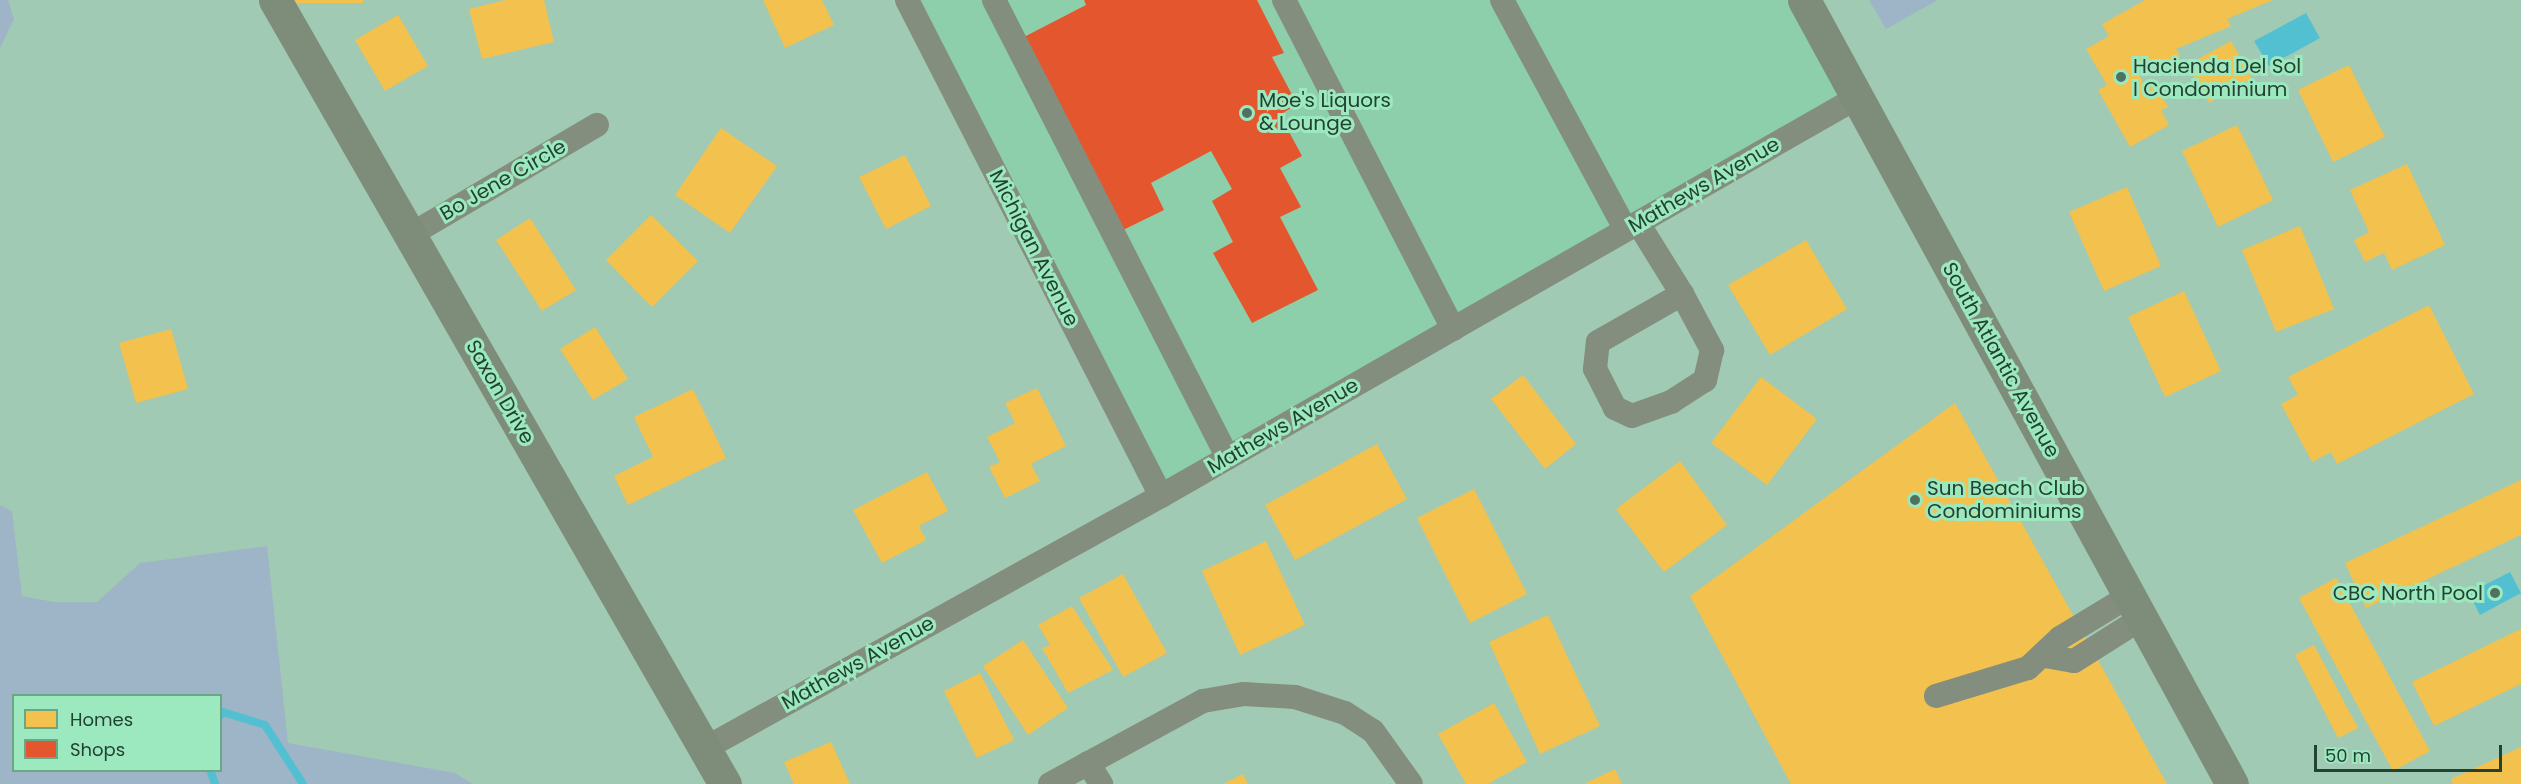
<!DOCTYPE html>
<html>
<head>
<meta charset="utf-8">
<style>
	body { margin:0 }
	#map { position:relative; width:2521px; height:784px; overflow:hidden; background:#a0cab3; font-family:Poppins,sans-serif }
	div>[style] { position:absolute }
	.built>* { inset:0; background:#8dceab }
	.green>* { inset:0; background:#9eb5c8 }
	.water>* { inset:0; background:#53c0d2 }
	.homes>* { inset:0; background:#f2c14e }
	.shops>* { inset:0; background:#e4572e }
	.stream>* { height:8px; margin:-4px; padding:0 4px; transform-origin:4px; border-radius:4px; background:#53c0d2 }
	.street>* { height:24px; margin:-12px; padding:0 12px; transform-origin:12px; border-radius:12px; background:#848e7e }
	.secondary>* { height:33px; margin:-16.5px; padding:0 16.5px; transform-origin:16.5px; border-radius:16.5px; background:#7e8d7a }
	.dots>* { width:16px; height:16px; translate:-50% -50%; box-sizing:border-box; border:3px solid #9ce8bf; border-radius:50% }
	span { translate:-50% -50%; white-space:nowrap; text-align:center; line-height:1.15; -webkit-text-stroke:6px #9ce8bf; paint-order:stroke }
	.poi-label { font-size:20px; color:#224232 }
	.left { translate:0 -50%; text-align:left }
	.right { translate:-100% -50%; text-align:right }
	.street-label { font-size:20px; color:#224232 }
	.legend { position:absolute; left:12px; top:694px; width:210px; height:78px; box-sizing:border-box; background:#9ce8bf; border:2px solid #6ba687; margin:0; padding:8px 10px; list-style:none; font-size:18px; color:#224232 }
	.legend li { display:flex; align-items:center; gap:12px; height:30px }
	.legend b { width:30px; border:2px solid #6ba687 }
	.scale { position:absolute; left:2314px; top:745px; width:188px; height:27px; box-sizing:border-box; border:3px solid #224232; border-top:0; padding-left:8px; font-size:18px; line-height:21px; white-space:nowrap; color:#224232; -webkit-text-stroke:4px #9ce8bf; paint-order:stroke }
</style>
</head>
<body>
<div id="map">
	<div class="built">
		<i style="clip-path:polygon(907px 0,1804px 0,1858px 97px,1161px 496px)"></i>
	</div>
	<div class="green">
		<i style="clip-path:polygon(0 0,8px 0,14px 19px,0 48px)"></i>
		<i style="clip-path:polygon(1869px 0,1938px 0,1886px 29px)"></i>
		<i style="clip-path:polygon(evenodd,0 505px,12px 511px,22px 596px,54px 602px,97px 602px,140px 563px,267px 546px,288px 743px,455px 773px,473px 784px,0 784px,0 505px,14px 696px,220px 696px,220px 770px,14px 770px,14px 696px)"></i>
	</div>
	<div class="water">
		<i style="clip-path:polygon(2306px 13px,2320px 38px,2269px 66px,2254px 41px)"></i>
		<i style="clip-path:polygon(2510px 572px,2521px 593px,2480px 615px,2469px 593px)"></i>
	</div>
	<div class="homes">
		<i style="clip-path:polygon(295px 0,363px 0,363px 3px,295px 3px)"></i>
		<i style="clip-path:polygon(505px 0,544px 0,554px 42px,482px 59px,469px 9px)"></i>
		<i style="clip-path:polygon(763px 0,822px 0,834px 25px,785px 48px)"></i>
		<i style="clip-path:polygon(2145px 0,2273px 0,2227px 19px,2231px 26px,2176px 49px,2180px 56px,2155px 70px,2150px 61px,2136px 69px,2146px 88px,2155px 83px,2168px 107px,2161px 110px,2169px 125px,2130px 147px,2098px 90px,2107px 85px,2086px 49px,2109px 36px,2102px 24px)"></i>
		<i style="clip-path:polygon(398px 15px,428px 66px,385px 91px,355px 40px)"></i>
		<i style="clip-path:polygon(2231px 41px,2252px 78px,2209px 103px,2187px 65px)"></i>
		<i style="clip-path:polygon(2349px 65px,2385px 137px,2333px 162px,2298px 90px)"></i>
		<i style="clip-path:polygon(2237px 125px,2273px 200px,2218px 227px,2182px 151px)"></i>
		<i style="clip-path:polygon(721px 128px,777px 166px,730px 233px,675px 195px)"></i>
		<i style="clip-path:polygon(905px 155px,931px 206px,886px 229px,859px 177px)"></i>
		<i style="clip-path:polygon(2407px 164px,2445px 245px,2392px 270px,2384px 253px,2365px 262px,2354px 240px,2369px 232px,2350px 190px)"></i>
		<i style="clip-path:polygon(2127px 187px,2161px 266px,2104px 291px,2069px 212px)"></i>
		<i style="clip-path:polygon(651px 215px,698px 261px,652px 307px,606px 260px)"></i>
		<i style="clip-path:polygon(530px 218px,576px 290px,542px 311px,496px 240px)"></i>
		<i style="clip-path:polygon(2300px 226px,2334px 309px,2276px 332px,2242px 250px)"></i>
		<i style="clip-path:polygon(1806px 240px,1847px 309px,1770px 355px,1728px 285px)"></i>
		<i style="clip-path:polygon(2184px 291px,2221px 371px,2165px 397px,2128px 317px)"></i>
		<i style="clip-path:polygon(2429px 305px,2474px 394px,2337px 464px,2331px 452px,2312px 462px,2281px 404px,2298px 395px,2288px 377px)"></i>
		<i style="clip-path:polygon(595px 327px,628px 379px,593px 400px,560px 349px)"></i>
		<i style="clip-path:polygon(171px 329px,188px 389px,136px 403px,119px 343px)"></i>
		<i style="clip-path:polygon(1523px 375px,1576px 444px,1545px 469px,1491px 399px)"></i>
		<i style="clip-path:polygon(1761px 377px,1817px 419px,1767px 485px,1711px 443px)"></i>
		<i style="clip-path:polygon(1037px 388px,1066px 446px,1031px 464px,1040px 481px,1005px 498px,989px 467px,1000px 462px,987px 437px,1015px 423px,1005px 403px)"></i>
		<i style="clip-path:polygon(693px 389px,726px 458px,628px 505px,614px 476px,653px 457px,634px 417px)"></i>
		<i style="clip-path:polygon(1955px 403px,2167px 784px,1791px 784px,1690px 596px)"></i>
		<i style="clip-path:polygon(1377px 444px,1407px 499px,1295px 560px,1265px 505px)"></i>
		<i style="clip-path:polygon(1680px 461px,1727px 525px,1664px 572px,1616px 509px)"></i>
		<i style="clip-path:polygon(927px 472px,948px 511px,919px 526px,926px 540px,882px 563px,853px 510px)"></i>
		<i style="clip-path:polygon(2521px 480px,2521px 535px,2366px 608px,2345px 563px)"></i>
		<i style="clip-path:polygon(1474px 489px,1527px 594px,1470px 623px,1417px 518px)"></i>
		<i style="clip-path:polygon(1266px 541px,1305px 625px,1240px 655px,1202px 571px)"></i>
		<i style="clip-path:polygon(1123px 574px,1167px 653px,1123px 677px,1079px 598px)"></i>
		<i style="clip-path:polygon(2336px 578px,2430px 751px,2393px 771px,2299px 598px)"></i>
		<i style="clip-path:polygon(1072px 606px,1113px 670px,1068px 693px,1042px 648px,1050px 645px,1038px 625px)"></i>
		<i style="clip-path:polygon(1548px 615px,1600px 726px,1540px 754px,1489px 642px)"></i>
		<i style="clip-path:polygon(2521px 629px,2521px 684px,2434px 726px,2412px 682px)"></i>
		<i style="clip-path:polygon(1023px 640px,1068px 708px,1028px 735px,983px 666px)"></i>
		<i style="clip-path:polygon(2314px 645px,2358px 728px,2338px 738px,2295px 655px)"></i>
		<i style="clip-path:polygon(980px 673px,1014px 740px,977px 758px,944px 691px)"></i>
		<i style="clip-path:polygon(1494px 703px,1527px 762px,1488px 784px,1466px 784px,1438px 734px)"></i>
		<i style="clip-path:polygon(831px 742px,850px 784px,794px 784px,784px 762px)"></i>
		<i style="clip-path:polygon(2521px 747px,2521px 784px,2453px 784px,2451px 779px)"></i>
		<i style="clip-path:polygon(1615px 769px,1622px 784px,1584px 784px)"></i>
		<i style="clip-path:polygon(1243px 774px,1248px 784px,1223px 784px)"></i>
	</div>
	<div class="shops">
		<i style="clip-path:polygon(1084px 0,1257px 0,1284px 53px,1272px 57px,1297px 104px,1280px 115px,1302px 156px,1280px 168px,1301px 207px,1280px 217px,1318px 290px,1252px 323px,1213px 253px,1233px 242px,1212px 201px,1232px 189px,1211px 151px,1151px 183px,1164px 210px,1121px 231px,1022px 38px,1086px 5px)"></i>
	</div>
	<div class="stream">
		<i style="left:220px;top:716px;width:5px;rotate:-53deg"></i>
		<i style="left:223px;top:712px;width:44px;rotate:17.2deg"></i>
		<i style="left:265px;top:725px;width:70px;rotate:57.2deg"></i>
		<i style="left:210px;top:770px;width:15px;rotate:70deg"></i>
	</div>
	<div class="street">
		<i style="left:907px;top:0;width:557px;rotate:62.88deg"></i>
		<i style="left:994px;top:0;width:514px;rotate:62.94deg"></i>
		<i style="left:1284px;top:0;width:370px;rotate:62.8deg"></i>
		<i style="left:1502px;top:0;width:261px;rotate:61.7deg"></i>
		<i style="left:1638px;top:223px;width:84px;rotate:58.2deg"></i>
		<i style="left:1682px;top:294px;width:64px;rotate:61.8deg"></i>
		<i style="left:1712px;top:350px;width:31px;rotate:103deg"></i>
		<i style="left:1705px;top:380px;width:40px;rotate:147.1deg"></i>
		<i style="left:1671px;top:402px;width:41px;rotate:160.3deg"></i>
		<i style="left:1632px;top:416px;width:19px;rotate:-155deg"></i>
		<i style="left:1615px;top:408px;width:44px;rotate:-117.1deg"></i>
		<i style="left:1595px;top:369px;width:27px;rotate:-84deg"></i>
		<i style="left:1598px;top:342px;width:97px;rotate:-29.7deg"></i>
		<i style="left:410px;top:235px;width:217px;rotate:-30.5deg"></i>
		<i style="left:2045px;top:656px;width:29px;rotate:10deg"></i>
		<i style="left:2074px;top:661px;width:80px;rotate:-32.3deg"></i>
		<i style="left:1936px;top:696px;width:96px;rotate:-16.9deg"></i>
		<i style="left:2028px;top:668px;width:44px;rotate:-43.2deg"></i>
		<i style="left:2060px;top:638px;width:81px;rotate:-31.3deg"></i>
		<i style="left:704px;top:749px;width:522px;rotate:-28.97deg"></i>
		<i style="left:1161px;top:496px;width:803px;rotate:-29.79deg"></i>
		<i style="left:1088px;top:763px;width:25px;rotate:58deg"></i>
		<i style="left:1050px;top:784px;width:174px;rotate:-28.5deg"></i>
		<i style="left:1203px;top:701px;width:42px;rotate:-9.7deg"></i>
		<i style="left:1244px;top:694px;width:51px;rotate:3.4deg"></i>
		<i style="left:1295px;top:697px;width:52px;rotate:17.7deg"></i>
		<i style="left:1345px;top:713px;width:33px;rotate:33deg"></i>
		<i style="left:1373px;top:731px;width:65px;rotate:54.4deg"></i>
	</div>
	<div class="secondary">
		<i style="left:275px;top:0;width:904px;rotate:60.15deg"></i>
		<i style="left:1804px;top:0;width:893px;rotate:61.37deg"></i>
	</div>
	<div class="dots">
		<i style="left:2121px;top:77px;background:#4e725f"></i>
		<i style="left:1247px;top:113px;background:#4e725f"></i>
		<i style="left:1915px;top:500px;background:#4e725f"></i>
		<i style="left:2495px;top:593px;background:#4e725f"></i>
	</div>
	<div class="poi-label">
		<span class="left" style="left:2133px;top:78px">Hacienda Del Sol<br>I Condominium</span>
		<span class="left" style="left:1259px;top:112px">Moe's Liquors<br>&amp; Lounge</span>
		<span class="left" style="left:1927px;top:500px">Sun Beach Club<br>Condominiums</span>
		<span class="right" style="left:2483px;top:593px">CBC North Pool</span>
	</div>
	<div class="street-label">
		<span style="left:503px;top:180px;rotate:-30deg">Bo Jene Circle</span>
		<span style="left:1704px;top:185px;rotate:-30deg">Mathews Avenue</span>
		<span style="left:1034px;top:248px;rotate:63deg">Michigan Avenue</span>
		<span style="left:2001px;top:360px;rotate:61deg">South Atlantic Avenue</span>
		<span style="left:500px;top:392px;rotate:60deg">Saxon Drive</span>
		<span style="left:1283px;top:426px;rotate:-30deg">Mathews Avenue</span>
		<span style="left:858px;top:663px;rotate:-29deg">Mathews Avenue</span>
	</div>
	<ul class="legend">
	<li><b style="height:16px;background:#f2c14e"></b>Homes</li>
	<li><b style="height:16px;background:#e4572e"></b>Shops</li>
	</ul>
	<div class="scale">50 m</div>
</div>
</body>
</html>
